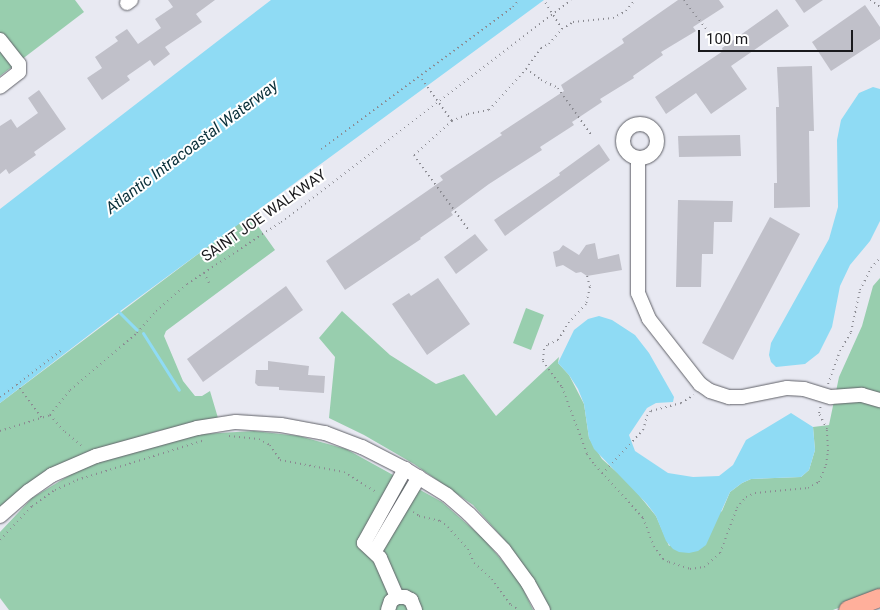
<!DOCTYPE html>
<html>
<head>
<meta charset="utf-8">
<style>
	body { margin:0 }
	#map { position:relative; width:880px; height:610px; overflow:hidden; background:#e8e9f2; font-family:Roboto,sans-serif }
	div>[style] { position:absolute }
	.green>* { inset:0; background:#98ceae }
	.water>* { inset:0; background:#8fdbf4 }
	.stream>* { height:3px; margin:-1.5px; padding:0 1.5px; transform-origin:1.5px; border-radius:1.5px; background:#8fdbf4 }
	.building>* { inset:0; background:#c0c0c9 }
	.path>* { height:2px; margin-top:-1px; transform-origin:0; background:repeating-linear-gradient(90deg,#8b8b92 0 1px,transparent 0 5px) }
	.roads { filter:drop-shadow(0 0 1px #606168) drop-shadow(0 0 1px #606168) }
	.minor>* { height:14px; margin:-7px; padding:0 7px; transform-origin:7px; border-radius:7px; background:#fff }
	.minor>.ring { margin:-7px; padding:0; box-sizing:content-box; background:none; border:14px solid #fff; border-radius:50% }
	.major>* { height:18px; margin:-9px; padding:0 9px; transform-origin:9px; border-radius:9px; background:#ffaf9b }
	span { translate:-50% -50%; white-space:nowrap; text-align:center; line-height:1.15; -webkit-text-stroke:4px #fff; paint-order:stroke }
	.street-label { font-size:15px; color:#1a1a1d }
	.water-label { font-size:16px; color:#092f39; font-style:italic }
	.scale { position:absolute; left:698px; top:30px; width:155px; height:22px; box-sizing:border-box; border:2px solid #1a1a1d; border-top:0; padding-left:6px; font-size:15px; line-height:18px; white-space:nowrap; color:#1a1a1d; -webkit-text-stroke:4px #fff; paint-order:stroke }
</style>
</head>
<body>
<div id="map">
	<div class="green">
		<i style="clip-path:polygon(0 0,75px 0,84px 12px,0 76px)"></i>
		<i style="clip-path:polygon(250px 215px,275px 250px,166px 331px,164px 336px,183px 381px,195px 396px,202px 396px,210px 391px,218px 418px,158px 431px,111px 446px,0 509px,0 403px)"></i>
		<i style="clip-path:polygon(880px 278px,880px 592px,833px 610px,550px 610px,541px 591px,509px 545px,473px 505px,414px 464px,364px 435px,329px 418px,335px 357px,319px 338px,342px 311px,390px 355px,436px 384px,464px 374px,496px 416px,559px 357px,558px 363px,569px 375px,584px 404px,589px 438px,602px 459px,629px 483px,656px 516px,669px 546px,722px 511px,730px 492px,742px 483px,751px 479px,801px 477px,809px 470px,815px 450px,813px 427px,829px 425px,839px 377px,862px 326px,873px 286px)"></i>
		<i style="clip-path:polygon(526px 308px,544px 315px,531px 350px,513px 343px)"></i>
		<i style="clip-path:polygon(254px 431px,299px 436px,346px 449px,442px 502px,483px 538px,520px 582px,533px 610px,9px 610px,0 598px,0 532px,32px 498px,83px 467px,142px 449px,202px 434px)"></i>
	</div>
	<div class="water">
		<i style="clip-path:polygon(271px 0,544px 0,119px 312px,0 403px,0 209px)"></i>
		<i style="clip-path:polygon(873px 87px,880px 89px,880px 221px,870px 241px,850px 265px,840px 286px,832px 327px,819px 353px,805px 364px,776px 367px,771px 362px,769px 355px,771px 343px,829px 239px,838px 207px,837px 140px,841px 120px,859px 93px)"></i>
		<i style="clip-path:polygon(599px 316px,612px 320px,635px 335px,649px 353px,674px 397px,673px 402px,656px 403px,647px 408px,629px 435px,635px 451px,668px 473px,693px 477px,719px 476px,733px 465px,746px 440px,791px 413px,813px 427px,815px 450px,809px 470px,801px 477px,751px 479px,742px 483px,730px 492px,706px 545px,698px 551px,689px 553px,679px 552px,673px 549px,666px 541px,656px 516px,647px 504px,594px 449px,589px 438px,584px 404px,578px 389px,569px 375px,558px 363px,574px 330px,588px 319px)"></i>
	</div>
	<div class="stream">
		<i style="left:119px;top:312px;width:25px;rotate:45deg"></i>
		<i style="left:143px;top:333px;width:67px;rotate:57.7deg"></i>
	</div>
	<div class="building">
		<i style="clip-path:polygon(168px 0,215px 0,196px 14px,202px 22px,165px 47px,170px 54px,154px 66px,150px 60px,127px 76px,130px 80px,102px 100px,87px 78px,102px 68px,95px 57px,118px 41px,115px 37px,127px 29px,138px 44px,161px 28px,155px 19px,173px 7px)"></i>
		<i style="clip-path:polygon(678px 0,719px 0,724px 7px,693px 27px,696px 31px,661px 52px,663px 55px,633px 76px,634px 78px,600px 99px,602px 102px,572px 122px,574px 125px,540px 147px,542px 150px,489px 184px,451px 212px,453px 215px,420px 238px,421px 239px,345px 290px,326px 261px,443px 180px,440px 176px,502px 135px,500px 133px,564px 91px,561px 85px,624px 43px,622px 39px)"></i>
		<i style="clip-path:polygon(795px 0,823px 0,804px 13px)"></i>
		<i style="clip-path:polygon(865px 5px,880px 27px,880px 39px,831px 71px,812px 42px)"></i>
		<i style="clip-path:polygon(777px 9px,789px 26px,731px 66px,747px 89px,711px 114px,696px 93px,666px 114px,655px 97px,723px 51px,722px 48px)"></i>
		<i style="clip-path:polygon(812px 66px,814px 131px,809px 131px,810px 207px,774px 208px,774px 183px,777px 183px,776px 107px,779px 107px,777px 67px)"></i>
		<i style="clip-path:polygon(39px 90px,66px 129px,34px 152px,36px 155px,9px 174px,6px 169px,0 174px,0 126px,11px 119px,17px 128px,38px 113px,28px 98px)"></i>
		<i style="clip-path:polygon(740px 135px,741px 156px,679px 157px,678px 136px)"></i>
		<i style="clip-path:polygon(599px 144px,610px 160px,505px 236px,494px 220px,560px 175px,559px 173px)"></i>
		<i style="clip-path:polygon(678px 200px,733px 201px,732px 222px,714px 222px,713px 254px,702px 254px,701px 287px,676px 287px)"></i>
		<i style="clip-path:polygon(770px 217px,800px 234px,733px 360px,702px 343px)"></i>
		<i style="clip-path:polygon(475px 234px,488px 250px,456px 274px,444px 257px)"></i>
		<i style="clip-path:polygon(595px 243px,598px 259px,619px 254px,622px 270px,587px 276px,581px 272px,576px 273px,563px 265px,556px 267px,553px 252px,559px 250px,563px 245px,579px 255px,586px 245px)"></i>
		<i style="clip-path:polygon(438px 278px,470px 324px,427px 355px,392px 304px,409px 293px,411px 296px)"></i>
		<i style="clip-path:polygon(286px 286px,303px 310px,203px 382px,187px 359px)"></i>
		<i style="clip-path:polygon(268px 361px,309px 366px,308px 375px,325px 376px,324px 393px,279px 390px,279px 387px,258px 386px,255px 383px,256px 370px,268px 370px)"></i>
	</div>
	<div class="path">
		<i style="left:684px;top:0;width:54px;rotate:52.5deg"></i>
		<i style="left:870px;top:0;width:12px;rotate:35deg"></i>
		<i style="left:562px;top:29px;width:13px;rotate:-32deg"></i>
		<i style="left:573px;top:22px;width:40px;rotate:-5.7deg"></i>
		<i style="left:613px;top:18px;width:15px;rotate:-28deg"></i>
		<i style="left:626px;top:11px;width:14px;rotate:-51deg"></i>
		<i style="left:526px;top:69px;width:26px;rotate:-54deg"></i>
		<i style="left:541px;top:48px;width:9px;rotate:-27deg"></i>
		<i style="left:549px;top:44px;width:20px;rotate:-49deg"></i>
		<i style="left:562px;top:29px;width:34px;rotate:-122deg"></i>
		<i style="left:422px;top:79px;width:52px;rotate:54.5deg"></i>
		<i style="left:452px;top:121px;width:17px;rotate:-24deg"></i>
		<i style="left:468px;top:114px;width:21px;rotate:-11deg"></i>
		<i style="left:489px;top:110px;width:55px;rotate:-47.9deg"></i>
		<i style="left:526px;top:69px;width:19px;rotate:36deg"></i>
		<i style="left:541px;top:80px;width:19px;rotate:25deg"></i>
		<i style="left:558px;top:88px;width:59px;rotate:54.7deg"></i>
		<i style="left:452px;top:121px;width:51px;rotate:138.2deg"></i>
		<i style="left:414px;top:155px;width:92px;rotate:53.9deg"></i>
		<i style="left:321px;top:149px;width:239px;rotate:-36.5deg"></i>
		<i style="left:513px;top:7px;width:9px;rotate:-49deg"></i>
		<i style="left:204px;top:273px;width:11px;rotate:63deg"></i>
		<i style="left:587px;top:276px;width:11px;rotate:75deg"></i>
		<i style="left:590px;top:287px;width:17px;rotate:103deg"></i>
		<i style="left:586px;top:304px;width:25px;rotate:133deg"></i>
		<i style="left:569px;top:322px;width:21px;rotate:121deg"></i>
		<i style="left:558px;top:340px;width:12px;rotate:156deg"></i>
		<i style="left:547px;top:345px;width:5px;rotate:127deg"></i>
		<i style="left:544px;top:349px;width:12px;rotate:95deg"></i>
		<i style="left:543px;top:361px;width:32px;rotate:54deg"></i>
		<i style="left:562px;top:387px;width:72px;rotate:69.5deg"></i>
		<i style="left:587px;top:454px;width:14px;rotate:54deg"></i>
		<i style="left:595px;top:465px;width:72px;rotate:47.8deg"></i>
		<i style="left:643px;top:518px;width:30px;rotate:69deg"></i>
		<i style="left:654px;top:546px;width:16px;rotate:55deg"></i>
		<i style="left:663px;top:559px;width:7px;rotate:27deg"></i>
		<i style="left:669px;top:562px;width:22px;rotate:18deg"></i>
		<i style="left:690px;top:569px;width:14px;rotate:-8deg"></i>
		<i style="left:704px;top:567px;width:21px;rotate:-41deg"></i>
		<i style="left:720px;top:553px;width:48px;rotate:-69.3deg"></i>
		<i style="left:737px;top:508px;width:14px;rotate:-51deg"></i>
		<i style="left:746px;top:497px;width:10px;rotate:-24deg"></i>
		<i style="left:755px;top:493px;width:53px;rotate:-5.4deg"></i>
		<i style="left:808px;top:488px;width:13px;rotate:-29deg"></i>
		<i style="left:819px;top:482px;width:18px;rotate:-68deg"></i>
		<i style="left:826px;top:465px;width:14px;rotate:-82deg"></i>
		<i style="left:828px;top:451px;width:22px;rotate:-93deg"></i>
		<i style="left:827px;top:429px;width:18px;rotate:-117deg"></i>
		<i style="left:819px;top:413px;width:8px;rotate:-76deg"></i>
		<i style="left:17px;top:384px;width:42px;rotate:53.7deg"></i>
		<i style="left:828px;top:384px;width:35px;rotate:-70deg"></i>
		<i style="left:840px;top:351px;width:22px;rotate:-60deg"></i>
		<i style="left:851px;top:332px;width:43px;rotate:-77.9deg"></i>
		<i style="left:860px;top:290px;width:25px;rotate:-63deg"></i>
		<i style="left:871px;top:268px;width:13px;rotate:-48deg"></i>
		<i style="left:0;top:397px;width:79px;rotate:-37.3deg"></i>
		<i style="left:50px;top:415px;width:23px;rotate:49deg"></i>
		<i style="left:65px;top:432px;width:25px;rotate:40deg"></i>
		<i style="left:0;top:431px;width:52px;rotate:-17.7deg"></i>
		<i style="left:50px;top:415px;width:32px;rotate:-51deg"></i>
		<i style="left:70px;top:390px;width:88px;rotate:-40.4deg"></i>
		<i style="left:137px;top:333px;width:29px;rotate:-49deg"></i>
		<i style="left:156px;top:311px;width:41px;rotate:-41.1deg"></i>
		<i style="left:187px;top:284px;width:113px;rotate:-33.4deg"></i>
		<i style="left:281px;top:222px;width:365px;rotate:-37.4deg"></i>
		<i style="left:229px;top:436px;width:30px;rotate:6deg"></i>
		<i style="left:259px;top:439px;width:13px;rotate:29deg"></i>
		<i style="left:270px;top:445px;width:18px;rotate:56deg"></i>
		<i style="left:280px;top:460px;width:65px;rotate:10.6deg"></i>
		<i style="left:344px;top:472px;width:39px;rotate:32deg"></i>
		<i style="left:602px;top:474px;width:60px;rotate:-47deg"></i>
		<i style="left:643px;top:430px;width:15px;rotate:-74deg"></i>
		<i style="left:647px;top:416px;width:6px;rotate:-51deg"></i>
		<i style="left:651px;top:411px;width:31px;rotate:-15deg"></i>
		<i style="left:681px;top:403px;width:15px;rotate:-32deg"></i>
		<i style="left:413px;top:512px;width:7px;rotate:34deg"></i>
		<i style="left:419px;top:516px;width:22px;rotate:13deg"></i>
		<i style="left:440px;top:521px;width:10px;rotate:37deg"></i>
		<i style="left:448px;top:527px;width:30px;rotate:48deg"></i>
		<i style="left:468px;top:549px;width:15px;rotate:67deg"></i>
		<i style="left:474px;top:563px;width:24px;rotate:42deg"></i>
		<i style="left:492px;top:579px;width:32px;rotate:54deg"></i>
		<i style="left:511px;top:605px;width:9px;rotate:32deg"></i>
		<i style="left:0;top:540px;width:47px;rotate:-46.7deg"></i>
		<i style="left:32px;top:506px;width:28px;rotate:-35deg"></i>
		<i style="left:55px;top:490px;width:24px;rotate:-24deg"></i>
		<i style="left:77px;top:480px;width:134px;rotate:-17.4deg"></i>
	</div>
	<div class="roads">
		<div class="minor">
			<i style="left:127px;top:3px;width:5px;rotate:-37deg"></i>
			<i style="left:0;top:40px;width:31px;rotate:52deg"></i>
			<i style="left:19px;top:64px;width:8px;rotate:90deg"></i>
			<i style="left:19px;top:72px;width:24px;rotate:142deg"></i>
			<i class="ring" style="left:623px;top:124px;width:20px;height:20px"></i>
			<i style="left:638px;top:159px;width:134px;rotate:90deg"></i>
			<i style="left:638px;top:293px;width:28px;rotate:67deg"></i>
			<i style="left:649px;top:319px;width:83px;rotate:51.9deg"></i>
			<i style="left:700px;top:384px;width:12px;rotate:35deg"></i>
			<i style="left:710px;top:391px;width:20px;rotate:18deg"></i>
			<i style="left:729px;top:397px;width:13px"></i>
			<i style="left:742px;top:397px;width:46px;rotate:-11.3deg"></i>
			<i style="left:787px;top:388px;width:17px;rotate:3deg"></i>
			<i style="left:804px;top:389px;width:28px;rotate:17deg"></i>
			<i style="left:831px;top:397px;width:31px;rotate:-4deg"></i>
			<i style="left:862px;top:395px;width:19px;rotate:16deg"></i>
			<i style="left:0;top:516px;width:38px;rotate:-41deg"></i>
			<i style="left:29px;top:491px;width:28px;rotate:-35deg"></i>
			<i style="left:52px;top:475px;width:48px;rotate:-23.4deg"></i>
			<i style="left:96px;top:456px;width:105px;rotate:-15.5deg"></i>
			<i style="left:197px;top:428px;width:39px;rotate:-9deg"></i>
			<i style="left:236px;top:422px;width:45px;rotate:3.8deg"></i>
			<i style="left:281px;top:425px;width:45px;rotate:10.3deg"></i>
			<i style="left:325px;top:433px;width:40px;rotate:21deg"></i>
			<i style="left:362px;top:447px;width:48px;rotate:27.1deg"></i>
			<i style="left:405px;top:469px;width:49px;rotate:31.8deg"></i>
			<i style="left:447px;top:495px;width:29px;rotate:41deg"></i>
			<i style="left:469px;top:514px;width:50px;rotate:45.8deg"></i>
			<i style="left:504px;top:550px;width:41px;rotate:54deg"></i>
			<i style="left:528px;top:583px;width:31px;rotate:61deg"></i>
			<i style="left:375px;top:551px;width:86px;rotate:-59.3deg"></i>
			<i style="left:397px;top:597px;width:43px;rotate:-113.6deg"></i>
			<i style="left:380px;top:558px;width:22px;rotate:-137deg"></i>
			<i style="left:364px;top:543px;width:85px;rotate:-61deg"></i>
			<i style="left:388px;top:610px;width:9px;rotate:-72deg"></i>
			<i style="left:391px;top:601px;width:7px;rotate:-34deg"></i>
			<i style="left:397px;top:597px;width:8px"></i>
			<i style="left:405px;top:597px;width:7px;rotate:27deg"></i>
			<i style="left:411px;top:600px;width:11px;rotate:68deg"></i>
		</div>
		<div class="major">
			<i style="left:848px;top:610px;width:34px;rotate:-21deg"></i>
		</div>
	</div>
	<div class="street-label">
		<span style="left:264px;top:216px;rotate:-35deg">SAINT JOE WALKWAY</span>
	</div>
	<div class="water-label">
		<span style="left:192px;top:147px;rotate:-37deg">Atlantic Intracoastal Waterway</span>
	</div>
	<div class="scale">100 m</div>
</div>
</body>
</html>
